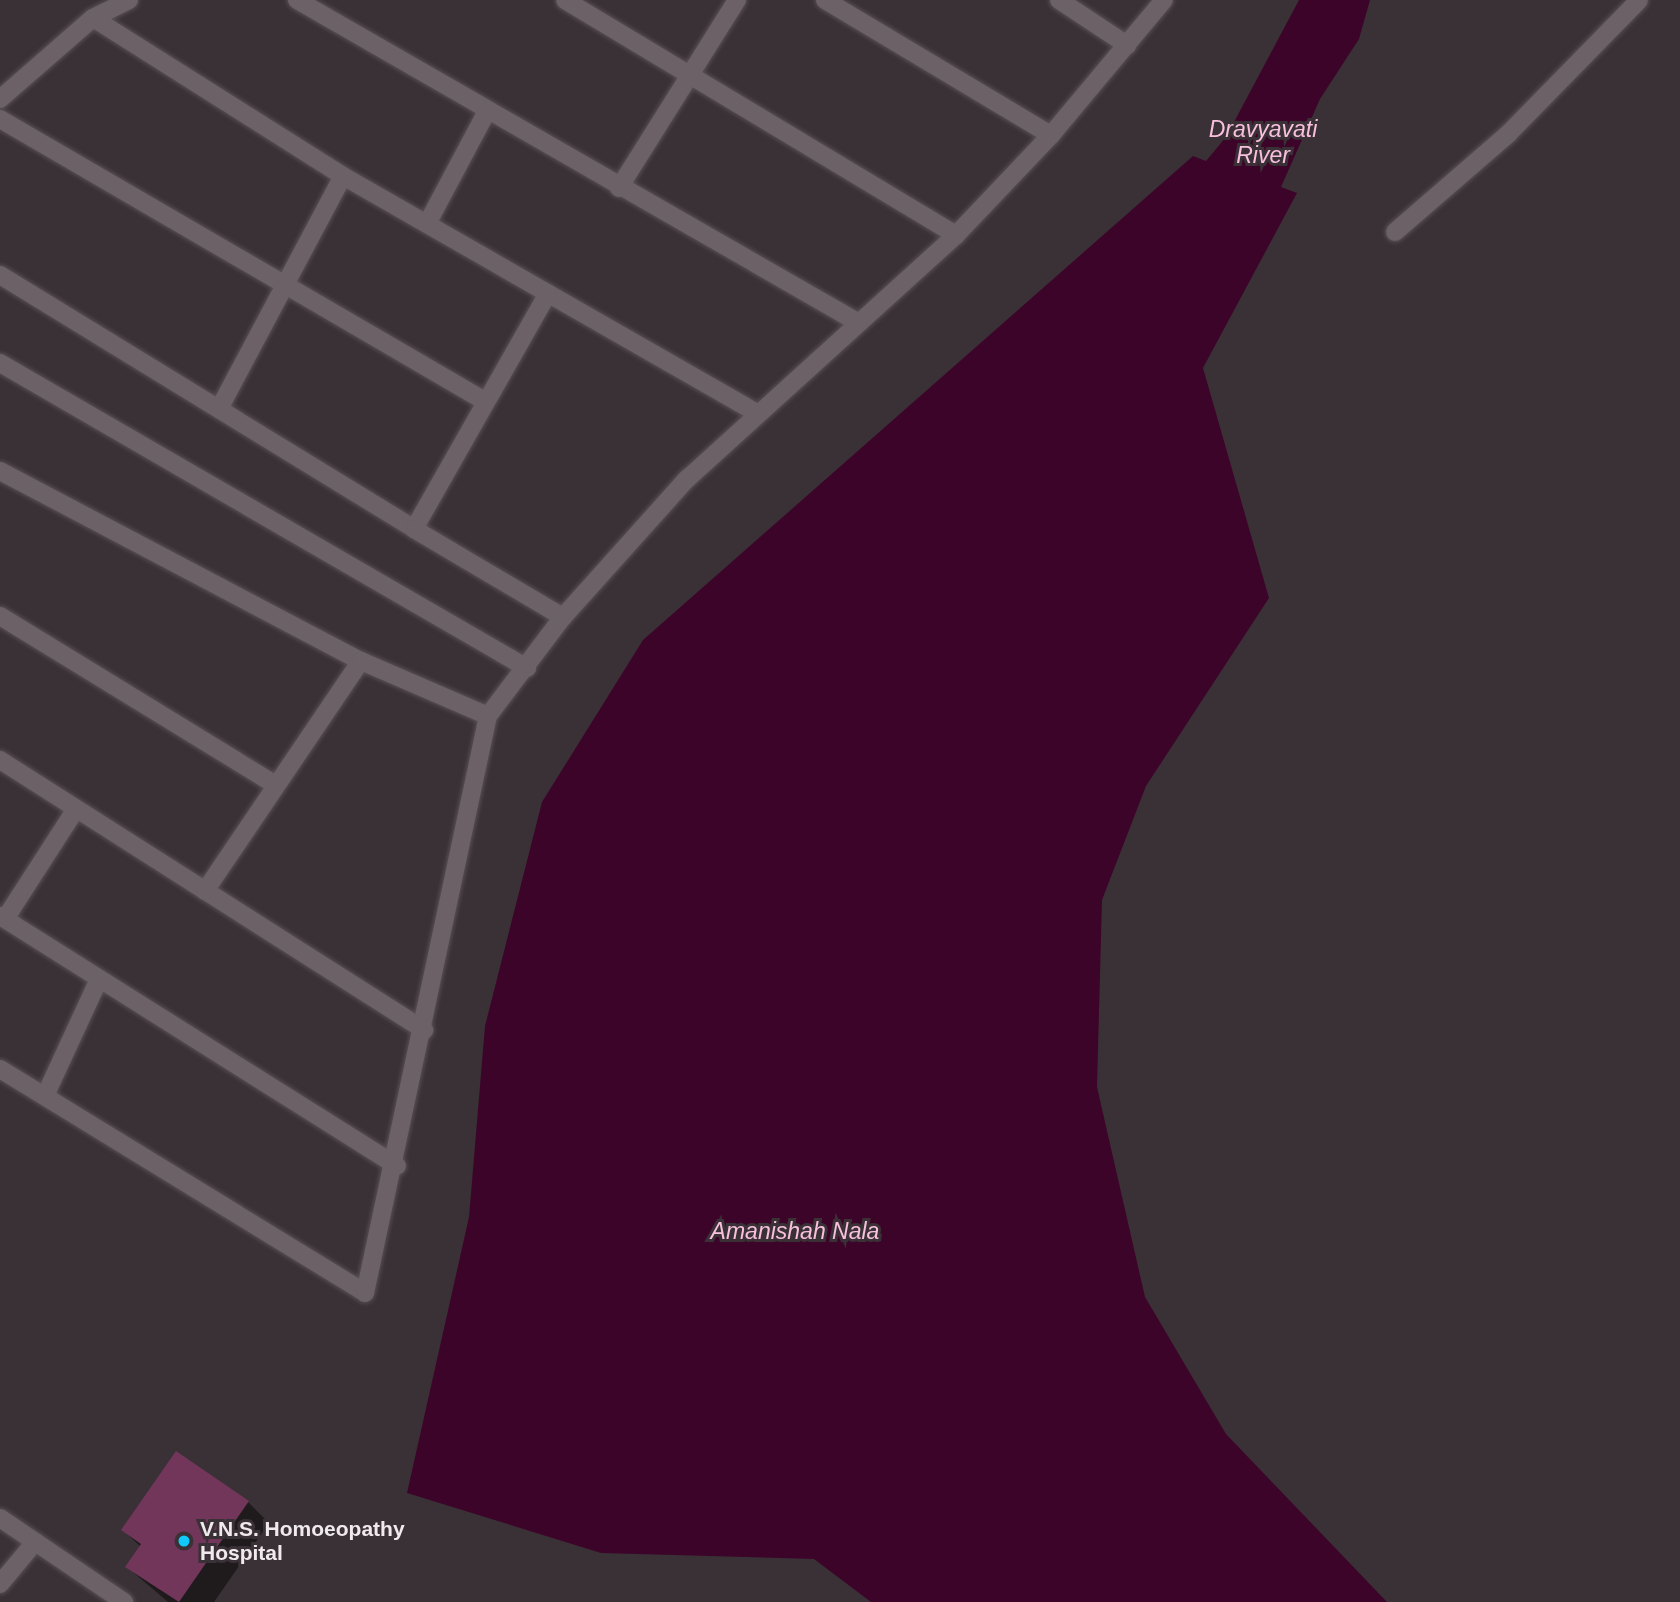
<!DOCTYPE html>
<html>
<head>
<meta charset="utf-8">
<style>
	body { margin:0 }
	#map { position:relative; width:1680px; height:1602px; overflow:hidden; background:#3a3136; font-family:Arial,sans-serif }
	div>[style] { position:absolute }
	.water>* { inset:0; background:#3d042a }
	.shadow>* { inset:0; background:#0007 }
	.building>* { inset:0; background:#713659 }
	.roads { filter:drop-shadow(0 0 2px #574f53) drop-shadow(0 0 2px #574f53) }
	.minor>* { height:18px; margin:-9px; padding:0 9px; transform-origin:9px; border-radius:9px; background:#6b6166 }
	.dots>* { width:19px; height:19px; translate:-50% -50%; box-sizing:border-box; border:4px solid #3a3136; border-radius:50% }
	span { translate:-50% -50%; white-space:nowrap; text-align:center; line-height:1.15; -webkit-text-stroke:6px #3a3136; paint-order:stroke }
	.poi-label { font-size:21px; color:#f0eaed; font-weight:700 }
	.left { translate:0 -50%; text-align:left }
	.water-label { font-size:23px; color:#f8bfde; font-style:italic }
</style>
</head>
<body>
<div id="map">
	<div class="water">
		<i style="clip-path:polygon(1299px 0,1370px 0,1359px 39px,1320px 99px,1281px 187px,1297px 193px,1203px 368px,1269px 598px,1146px 786px,1102px 900px,1097px 1087px,1145px 1297px,1226px 1434px,1387px 1602px,871px 1602px,814px 1559px,601px 1553px,407px 1493px,469px 1217px,485px 1026px,542px 802px,643px 640px,1193px 156px,1206px 161px,1226px 137px)"></i>
	</div>
	<div class="shadow">
		<i style="clip-path:polygon(248px 1502px,269px 1523px,214px 1602px,168px 1602px,127px 1567px,141px 1547px,123px 1530px)"></i>
	</div>
	<div class="building">
		<i style="clip-path:polygon(176px 1451px,249px 1501px,179px 1602px,125px 1567px,141px 1544px,121px 1530px)"></i>
	</div>
	<div class="roads">
		<div class="minor">
			<i style="left:129px;top:0;width:40px;rotate:153.4deg"></i>
			<i style="left:93px;top:18px;width:296px;rotate:32.3deg"></i>
			<i style="left:343px;top:176px;width:478px;rotate:29.8deg"></i>
			<i style="left:297px;top:0;width:648px;rotate:29.89deg"></i>
			<i style="left:825px;top:0;width:263px;rotate:30.9deg"></i>
			<i style="left:1051px;top:135px;width:138px;rotate:133.5deg"></i>
			<i style="left:1059px;top:0;width:82px;rotate:33.5deg"></i>
			<i style="left:0;top:99px;width:123px;rotate:-41.1deg"></i>
			<i style="left:0;top:119px;width:559px;rotate:30.19deg"></i>
			<i style="left:1051px;top:135px;width:176px;rotate:-50.1deg"></i>
			<i style="left:619px;top:188px;width:222px;rotate:-57.9deg"></i>
			<i style="left:427px;top:224px;width:128px;rotate:-62deg"></i>
			<i style="left:1395px;top:232px;width:150px;rotate:-40.9deg"></i>
			<i style="left:1508px;top:134px;width:187px;rotate:-45.6deg"></i>
			<i style="left:0;top:275px;width:486px;rotate:31.5deg"></i>
			<i style="left:414px;top:529px;width:271px;rotate:-60.4deg"></i>
			<i style="left:0;top:363px;width:609px;rotate:30.06deg"></i>
			<i style="left:219px;top:409px;width:264px;rotate:-62deg"></i>
			<i style="left:0;top:471px;width:408px;rotate:27.8deg"></i>
			<i style="left:414px;top:529px;width:173px;rotate:30.6deg"></i>
			<i style="left:0;top:616px;width:321px;rotate:31.5deg"></i>
			<i style="left:0;top:760px;width:503px;rotate:32.49deg"></i>
			<i style="left:205px;top:891px;width:278px;rotate:-55.9deg"></i>
			<i style="left:361px;top:661px;width:138px;rotate:23.4deg"></i>
			<i style="left:0;top:916px;width:469px;rotate:32.2deg"></i>
			<i style="left:5px;top:919px;width:131px;rotate:-57.2deg"></i>
			<i style="left:0;top:1069px;width:428px;rotate:31.5deg"></i>
			<i style="left:365px;top:1293px;width:590px;rotate:-77.97deg"></i>
			<i style="left:488px;top:716px;width:124px;rotate:-52.9deg"></i>
			<i style="left:563px;top:617px;width:186px;rotate:-48.1deg"></i>
			<i style="left:687px;top:479px;width:363px;rotate:-42.2deg"></i>
			<i style="left:956px;top:235px;width:456px;rotate:-149deg"></i>
			<i style="left:45px;top:1096px;width:129px;rotate:-65.2deg"></i>
			<i style="left:0;top:1518px;width:150px;rotate:34.1deg"></i>
			<i style="left:0;top:1584px;width:55px;rotate:-50.2deg"></i>
		</div>
	</div>
	<div class="dots">
		<i style="left:184px;top:1541px;background:#0fcafa"></i>
	</div>
	<div class="poi-label">
		<span class="left" style="left:200px;top:1541px">V.N.S. Homoeopathy<br>Hospital</span>
	</div>
	<div class="water-label">
		<span style="left:1263px;top:142px">Dravyavati<br>River</span>
		<span style="left:795px;top:1231px">Amanishah Nala</span>
	</div>
</div>
</body>
</html>
